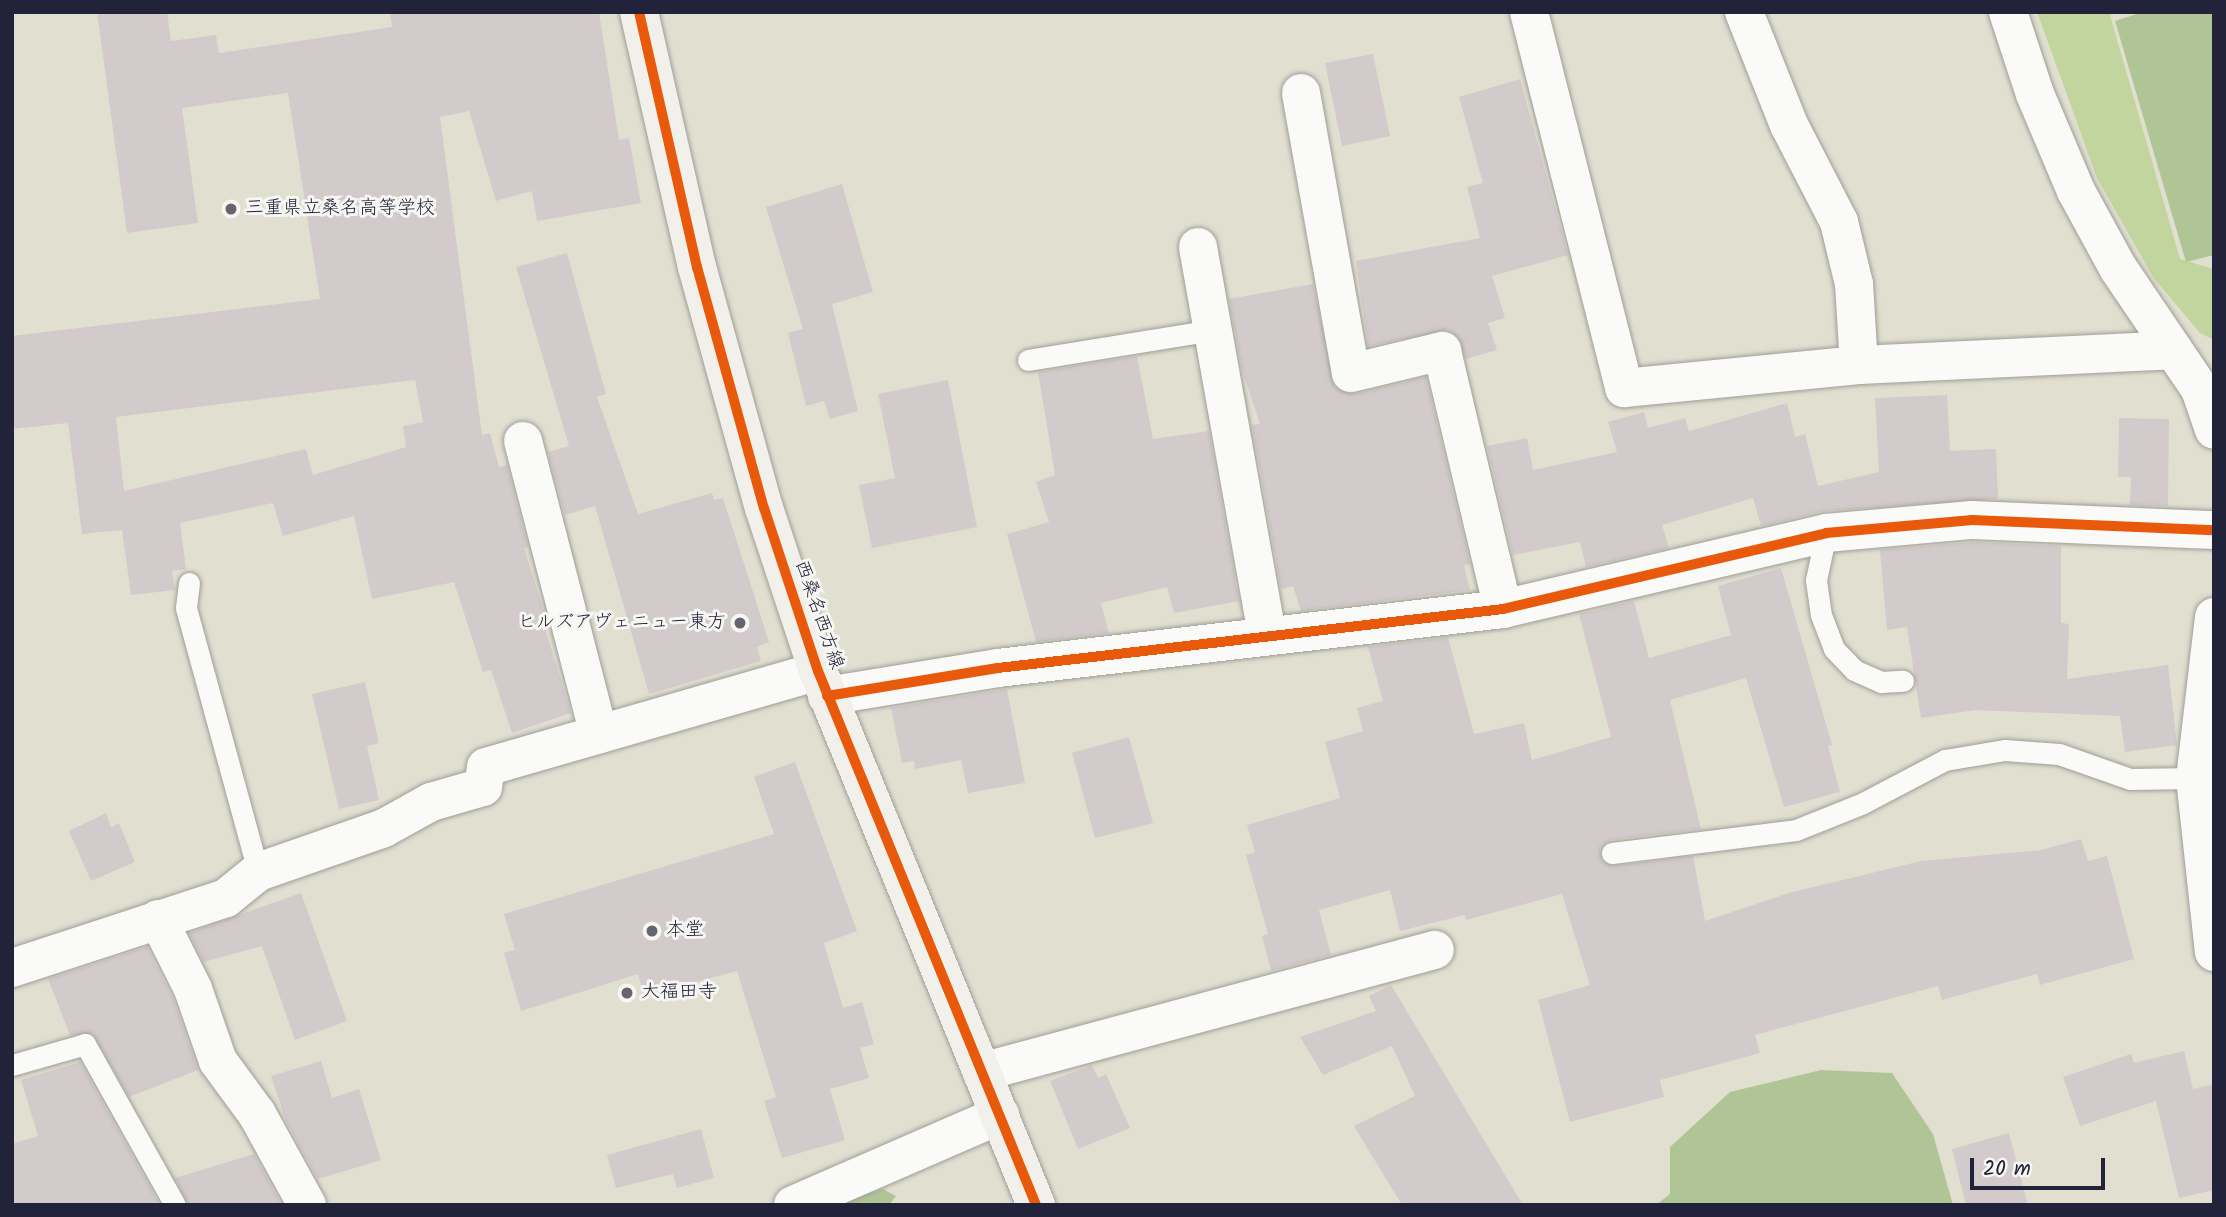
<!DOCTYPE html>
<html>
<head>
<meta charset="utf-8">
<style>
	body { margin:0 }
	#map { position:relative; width:2226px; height:1217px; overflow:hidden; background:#e1dfd0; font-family:Kalam,"Klee One",sans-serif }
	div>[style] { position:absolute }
	.green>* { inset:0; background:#c3d59e }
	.forest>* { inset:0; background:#b0c596 }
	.building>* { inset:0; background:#d3cbcb }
	.roads { filter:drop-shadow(0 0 2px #9f9e98) drop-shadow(0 0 2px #9f9e98) }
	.lane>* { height:21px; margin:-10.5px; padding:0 10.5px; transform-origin:10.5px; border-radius:10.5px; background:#fafaf8 }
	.street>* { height:38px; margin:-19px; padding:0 19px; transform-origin:19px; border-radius:19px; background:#fafaf8 }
	.secondary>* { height:38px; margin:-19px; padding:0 19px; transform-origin:19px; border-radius:19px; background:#f2f0ea }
	.cycleway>* { height:10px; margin:-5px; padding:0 5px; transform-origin:5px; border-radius:5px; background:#e8590c }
	.dots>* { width:19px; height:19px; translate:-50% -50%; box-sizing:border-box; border:4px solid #f6f6f2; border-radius:50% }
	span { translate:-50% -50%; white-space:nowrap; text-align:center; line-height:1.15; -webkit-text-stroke:6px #f6f6f2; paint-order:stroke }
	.poi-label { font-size:19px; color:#22223b }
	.left { translate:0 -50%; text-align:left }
	.right { translate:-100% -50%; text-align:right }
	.street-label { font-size:19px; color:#22223b }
	.frame { position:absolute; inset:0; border:14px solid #22223b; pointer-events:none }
	.scale { position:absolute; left:1970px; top:1158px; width:135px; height:32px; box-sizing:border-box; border:4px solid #22223b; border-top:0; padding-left:9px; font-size:21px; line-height:24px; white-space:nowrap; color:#22223b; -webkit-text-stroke:5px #f6f6f2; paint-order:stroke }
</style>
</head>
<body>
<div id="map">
	<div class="green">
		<i style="clip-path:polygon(2037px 12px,2116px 12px,2110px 15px,2180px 259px,2214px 269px,2214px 340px,2200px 333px,2153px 277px,2097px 178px)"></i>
	</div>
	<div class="forest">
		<i style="clip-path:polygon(2143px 12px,2214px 12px,2214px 255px,2186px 262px,2115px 21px)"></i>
		<i style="clip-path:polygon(1821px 1070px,1892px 1073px,1933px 1134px,1953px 1205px,1656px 1205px,1670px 1194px,1670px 1147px,1730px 1092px)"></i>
		<i style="clip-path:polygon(883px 1189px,896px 1196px,889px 1205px,829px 1205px)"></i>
	</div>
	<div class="building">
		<i style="clip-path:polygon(evenodd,97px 12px,167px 12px,171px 41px,216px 35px,219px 53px,392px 27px,390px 12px,599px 12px,619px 140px,629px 138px,641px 203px,537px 221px,532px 191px,496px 201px,469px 111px,440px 117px,482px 435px,490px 433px,499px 467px,507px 465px,528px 547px,524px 548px,545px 615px,541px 616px,571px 713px,512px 733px,491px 670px,483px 672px,454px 582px,372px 599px,354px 516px,283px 536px,273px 503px,180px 523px,186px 569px,172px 571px,175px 590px,131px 595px,122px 530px,82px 534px,68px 423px,12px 429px,12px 336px,320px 299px,288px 93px,182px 108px,198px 223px,127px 233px,97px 12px,415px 380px,423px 422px,403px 426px,406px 447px,313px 475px,306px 449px,124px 491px,116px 417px,415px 380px)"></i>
		<i style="clip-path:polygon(1373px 54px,1390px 136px,1342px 146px,1325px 63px)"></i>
		<i style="clip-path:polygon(1520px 79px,1568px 255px,1492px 276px,1505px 318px,1488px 323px,1497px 350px,1466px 359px,1458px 337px,1448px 330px,1368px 346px,1356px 261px,1480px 238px,1467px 187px,1483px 183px,1459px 97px)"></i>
		<i style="clip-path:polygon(842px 184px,873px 292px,832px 304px,858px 411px,830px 419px,824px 401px,806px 406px,788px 333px,803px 329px,766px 207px)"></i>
		<i style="clip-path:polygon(567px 253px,606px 394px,597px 397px,638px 514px,712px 493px,714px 500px,723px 498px,769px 642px,757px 647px,761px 661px,649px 694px,595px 506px,565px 515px,548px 452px,569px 446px,516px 267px)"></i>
		<i style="clip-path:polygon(1313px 284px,1335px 388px,1356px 394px,1426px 377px,1470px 564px,1464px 565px,1470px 590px,1301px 611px,1293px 586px,1281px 589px,1252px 425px,1260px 424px,1242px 370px,1229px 299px)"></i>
		<i style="clip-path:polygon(1137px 356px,1153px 439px,1209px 431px,1239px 601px,1174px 613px,1167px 587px,1101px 603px,1109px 633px,1036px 642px,1007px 534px,1049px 522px,1036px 482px,1055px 475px,1038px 372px)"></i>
		<i style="clip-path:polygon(948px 380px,977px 527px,872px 548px,859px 485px,895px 478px,878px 394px)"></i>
		<i style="clip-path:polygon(1947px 395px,1950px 451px,1996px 449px,1998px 499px,1824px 511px,1761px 526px,1753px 498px,1662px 525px,1669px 548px,1586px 567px,1580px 542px,1513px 555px,1487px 446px,1527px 438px,1533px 470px,1617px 452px,1608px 422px,1644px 412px,1648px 428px,1685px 418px,1689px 431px,1787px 403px,1795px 437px,1805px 434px,1818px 486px,1879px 472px,1875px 398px)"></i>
		<i style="clip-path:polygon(2119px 418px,2169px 419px,2168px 506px,2130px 505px,2131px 477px,2118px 477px)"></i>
		<i style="clip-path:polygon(1973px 542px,2061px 546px,2061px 623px,2069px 624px,2067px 679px,2168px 665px,2177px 745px,2125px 752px,2120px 716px,1976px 710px,1921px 718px,1907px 627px,1887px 630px,1880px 550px)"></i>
		<i style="clip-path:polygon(1781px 568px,1832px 745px,1828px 746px,1840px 792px,1784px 807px,1746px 678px,1670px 700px,1701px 829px,1610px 840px,1600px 849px,1602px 861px,1614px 866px,1693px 856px,1705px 921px,1789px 893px,1921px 861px,2041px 850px,2081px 839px,2088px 861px,2107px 856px,2134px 959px,2040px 985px,2037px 974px,1942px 1000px,1938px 986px,1755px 1035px,1760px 1053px,1660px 1080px,1664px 1097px,1570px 1122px,1538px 1000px,1590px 985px,1562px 894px,1466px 920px,1465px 915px,1400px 931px,1390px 890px,1319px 910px,1331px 955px,1271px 971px,1262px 936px,1268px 934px,1246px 855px,1255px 852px,1247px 825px,1340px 798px,1325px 742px,1363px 731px,1357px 708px,1383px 701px,1368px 647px,1448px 637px,1474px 734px,1524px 723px,1532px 760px,1611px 737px,1579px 614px,1634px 601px,1649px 658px,1731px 635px,1718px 586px)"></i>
		<i style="clip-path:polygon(365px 682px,379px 743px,367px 746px,379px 800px,339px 809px,312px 694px)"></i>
		<i style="clip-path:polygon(1007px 689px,1025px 783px,968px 793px,961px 760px,915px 769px,914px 761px,902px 763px,891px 708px)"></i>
		<i style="clip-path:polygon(1129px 737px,1153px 823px,1095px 838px,1072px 753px)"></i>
		<i style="clip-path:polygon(795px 762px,857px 931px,824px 943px,843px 1008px,862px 1002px,874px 1044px,860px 1048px,869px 1078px,830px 1089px,845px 1140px,782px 1158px,764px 1101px,776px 1097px,737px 971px,644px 996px,638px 974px,521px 1011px,504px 953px,515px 950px,504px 914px,774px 834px,754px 777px)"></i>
		<i style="clip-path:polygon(106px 813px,111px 827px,119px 823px,135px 862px,91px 881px,69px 831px)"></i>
		<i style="clip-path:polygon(301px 893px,347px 1021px,295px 1040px,262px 946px,204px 962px,189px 933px)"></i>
		<i style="clip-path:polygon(147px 947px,173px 998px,198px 1070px,129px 1097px,93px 1034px,70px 1035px,48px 979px)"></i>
		<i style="clip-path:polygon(1391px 985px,1402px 1003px,1523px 1205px,1402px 1205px,1354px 1126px,1415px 1096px,1392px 1046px,1323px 1075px,1300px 1037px,1376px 1011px,1369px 996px)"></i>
		<i style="clip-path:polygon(2184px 1051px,2193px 1089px,2214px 1084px,2214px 1190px,2179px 1198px,2156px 1101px,2080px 1126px,2063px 1077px,2131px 1054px,2134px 1063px)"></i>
		<i style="clip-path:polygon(321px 1061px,332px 1098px,359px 1089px,381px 1160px,318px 1179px,286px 1121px,271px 1076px)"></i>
		<i style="clip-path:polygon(80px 1062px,160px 1205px,12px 1205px,12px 1144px,38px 1136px,21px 1080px)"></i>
		<i style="clip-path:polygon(1092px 1065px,1098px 1078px,1106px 1074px,1130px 1128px,1078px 1149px,1050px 1081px)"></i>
		<i style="clip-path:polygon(701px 1129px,714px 1178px,677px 1188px,673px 1174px,616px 1188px,607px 1155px)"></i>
		<i style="clip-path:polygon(2009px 1133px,2028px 1205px,1966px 1205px,1952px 1149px)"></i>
		<i style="clip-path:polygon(254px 1154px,282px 1205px,188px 1205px,175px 1178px)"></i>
	</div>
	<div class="roads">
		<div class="lane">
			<i style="left:1028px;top:360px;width:187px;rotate:-9.2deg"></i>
			<i style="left:1826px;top:533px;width:48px;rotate:102deg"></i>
			<i style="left:1816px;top:580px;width:35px;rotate:82deg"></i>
			<i style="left:1821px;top:615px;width:36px;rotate:69deg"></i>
			<i style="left:1834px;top:649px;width:29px;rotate:46deg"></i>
			<i style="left:1854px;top:670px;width:30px;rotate:24deg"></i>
			<i style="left:1881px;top:682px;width:22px;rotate:-3deg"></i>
			<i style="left:189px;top:583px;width:25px;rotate:97deg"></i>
			<i style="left:186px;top:608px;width:274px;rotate:74.7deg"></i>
			<i style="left:1612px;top:853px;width:185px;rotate:-7.1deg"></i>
			<i style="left:1796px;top:830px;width:72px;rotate:-21.9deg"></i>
			<i style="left:1863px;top:803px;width:93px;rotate:-27.7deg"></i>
			<i style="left:1945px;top:760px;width:61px;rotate:-9.5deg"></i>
			<i style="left:2005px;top:750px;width:54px;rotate:4.2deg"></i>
			<i style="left:2059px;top:754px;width:75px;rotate:19.4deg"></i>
			<i style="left:2130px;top:779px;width:65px;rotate:-0.9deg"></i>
			<i style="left:12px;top:1065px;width:76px;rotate:-16deg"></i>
			<i style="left:85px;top:1044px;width:184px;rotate:60.8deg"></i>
		</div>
		<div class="street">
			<i style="left:1529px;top:12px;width:388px;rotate:75.8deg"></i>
			<i style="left:1624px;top:388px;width:236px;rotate:-5.6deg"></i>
			<i style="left:1859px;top:365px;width:315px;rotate:-2.7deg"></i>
			<i style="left:1744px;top:12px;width:122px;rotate:68.3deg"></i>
			<i style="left:1789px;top:125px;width:109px;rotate:62.7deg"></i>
			<i style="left:1839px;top:222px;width:64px;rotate:76.4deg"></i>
			<i style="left:1854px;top:284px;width:81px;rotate:86.5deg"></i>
			<i style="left:2008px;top:12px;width:86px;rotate:71.8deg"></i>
			<i style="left:2035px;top:94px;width:105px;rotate:67.1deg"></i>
			<i style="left:2076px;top:191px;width:88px;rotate:61.4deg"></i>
			<i style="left:2118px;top:268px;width:146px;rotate:55.9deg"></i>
			<i style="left:2200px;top:389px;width:43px;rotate:71.1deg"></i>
			<i style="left:1301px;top:93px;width:284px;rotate:79.9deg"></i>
			<i style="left:1351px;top:373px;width:94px;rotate:-13.6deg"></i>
			<i style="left:1442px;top:351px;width:265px;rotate:76.7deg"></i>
			<i style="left:1198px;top:247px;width:394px;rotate:79.9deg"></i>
			<i style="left:523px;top:441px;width:303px;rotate:75.5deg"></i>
			<i style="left:2214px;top:617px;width:162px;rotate:96.7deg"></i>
			<i style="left:2195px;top:778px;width:175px;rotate:83.8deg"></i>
			<i style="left:827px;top:696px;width:173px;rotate:-9.3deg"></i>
			<i style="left:998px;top:668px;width:508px;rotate:-6.66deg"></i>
			<i style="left:1503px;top:609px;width:332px;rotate:-13.2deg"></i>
			<i style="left:1826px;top:533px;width:147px;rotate:-5.1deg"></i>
			<i style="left:1972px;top:520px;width:242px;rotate:2.4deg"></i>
			<i style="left:158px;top:919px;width:78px;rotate:63.4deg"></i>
			<i style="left:193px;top:989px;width:76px;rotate:70.9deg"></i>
			<i style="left:218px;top:1061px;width:66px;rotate:53.7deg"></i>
			<i style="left:257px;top:1114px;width:104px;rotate:61.2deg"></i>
			<i style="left:12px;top:968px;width:225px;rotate:-18.1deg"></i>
			<i style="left:226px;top:898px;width:41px;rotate:-39.1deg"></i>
			<i style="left:258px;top:872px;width:133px;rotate:-19.2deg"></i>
			<i style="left:384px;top:828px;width:54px;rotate:-29deg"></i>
			<i style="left:431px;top:802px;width:54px;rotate:-16.1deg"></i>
			<i style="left:483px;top:787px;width:20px;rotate:-81deg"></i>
			<i style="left:486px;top:767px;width:346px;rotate:-16.1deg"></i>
			<i style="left:982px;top:1072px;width:469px;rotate:-15.1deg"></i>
			<i style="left:793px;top:1205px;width:226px;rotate:-23.5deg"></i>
		</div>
		<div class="secondary">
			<i style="left:639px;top:12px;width:262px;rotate:77.2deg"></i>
			<i style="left:697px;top:267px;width:250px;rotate:74.5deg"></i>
			<i style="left:764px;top:508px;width:172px;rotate:71.7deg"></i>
			<i style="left:818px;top:671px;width:577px;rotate:67.79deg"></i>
		</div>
	</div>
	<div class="cycleway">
		<i style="left:639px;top:12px;width:262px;rotate:77.2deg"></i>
		<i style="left:697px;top:267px;width:250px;rotate:74.5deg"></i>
		<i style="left:764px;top:508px;width:172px;rotate:71.7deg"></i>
		<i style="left:818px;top:671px;width:577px;rotate:67.79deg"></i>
		<i style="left:827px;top:696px;width:173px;rotate:-9.3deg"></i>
		<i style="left:998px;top:668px;width:508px;rotate:-6.66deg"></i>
		<i style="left:1503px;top:609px;width:332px;rotate:-13.2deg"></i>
		<i style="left:1826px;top:533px;width:147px;rotate:-5.1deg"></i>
		<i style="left:1972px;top:520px;width:242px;rotate:2.4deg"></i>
	</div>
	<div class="dots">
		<i style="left:231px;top:209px;background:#65646f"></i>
		<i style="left:740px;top:623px;background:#65646f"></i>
		<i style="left:652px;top:931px;background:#65646f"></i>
		<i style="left:627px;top:993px;background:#65646f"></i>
	</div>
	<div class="poi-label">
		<span class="left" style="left:245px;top:209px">三重県立桑名高等学校</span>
		<span class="right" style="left:726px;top:623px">ヒルズアヴェニュー東方</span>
		<span class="left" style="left:666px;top:931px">本堂</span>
		<span class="left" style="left:641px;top:993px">大福田寺</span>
	</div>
	<div class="street-label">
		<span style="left:818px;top:615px;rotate:71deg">西桑名西方線</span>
	</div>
	<div class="frame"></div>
	<div class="scale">20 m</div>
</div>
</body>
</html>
